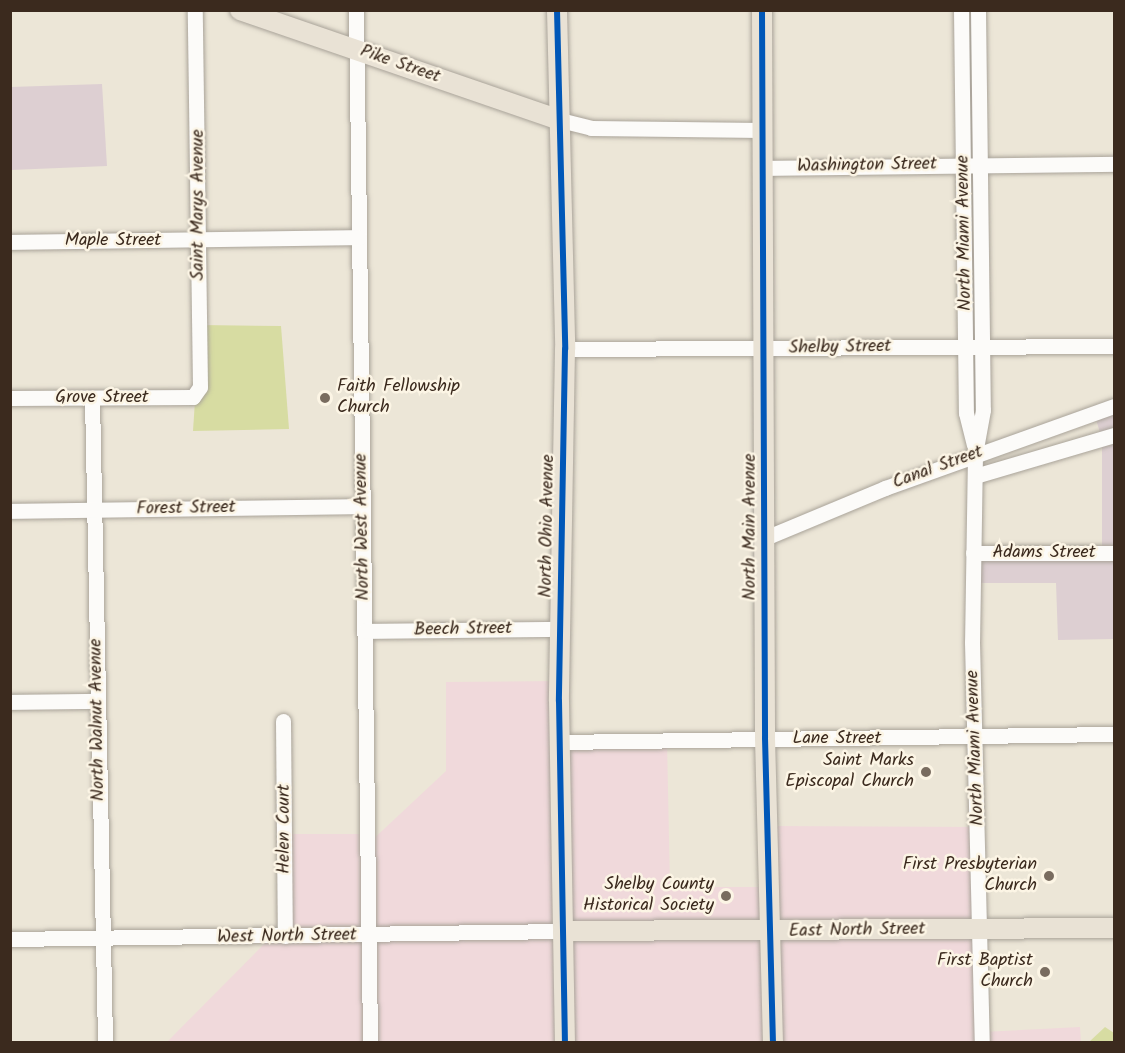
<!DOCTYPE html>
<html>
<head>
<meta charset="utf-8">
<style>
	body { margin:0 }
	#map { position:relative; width:1125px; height:1053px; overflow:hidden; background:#ece6d7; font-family:Kalam,sans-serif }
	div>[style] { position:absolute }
	.built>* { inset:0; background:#f0d9db }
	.industrial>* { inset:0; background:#ddcfd2 }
	.green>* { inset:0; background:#d7dca2 }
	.roads { filter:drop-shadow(0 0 2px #a9a399) drop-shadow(0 0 2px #a9a399) }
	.minor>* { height:15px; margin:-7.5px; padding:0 7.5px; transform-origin:7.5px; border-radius:7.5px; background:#fcfbf9 }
	.major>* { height:20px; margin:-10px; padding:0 10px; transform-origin:10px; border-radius:10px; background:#e9e2d5 }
	.cycleway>* { height:6px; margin:-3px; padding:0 3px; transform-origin:3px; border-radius:3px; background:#0057b8 }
	.dots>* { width:16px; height:16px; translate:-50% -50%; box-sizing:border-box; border:3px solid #fcf5e5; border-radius:50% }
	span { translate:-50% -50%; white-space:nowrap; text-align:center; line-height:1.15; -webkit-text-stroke:5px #fcf5e5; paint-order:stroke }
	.street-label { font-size:18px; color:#3b2a1e }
	.poi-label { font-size:18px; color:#3b2a1e }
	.left { translate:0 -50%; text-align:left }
	.right { translate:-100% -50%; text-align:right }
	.frame { position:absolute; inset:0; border:12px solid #3b2a1e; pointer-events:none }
</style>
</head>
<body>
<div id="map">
	<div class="built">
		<i style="clip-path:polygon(560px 681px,559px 742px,667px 741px,670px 887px,771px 887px,771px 826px,978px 827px,982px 1032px,1080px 1027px,1081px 1042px,167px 1042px,271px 937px,285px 936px,286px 834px,367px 834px,368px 844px,446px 771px,446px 682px)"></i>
	</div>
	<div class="industrial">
		<i style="clip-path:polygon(102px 84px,107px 166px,11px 170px,11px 87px)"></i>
		<i style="clip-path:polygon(1114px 406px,1114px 639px,1058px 640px,1056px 583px,972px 583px,973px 553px,1102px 553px,1102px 439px,1094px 413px)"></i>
	</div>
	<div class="green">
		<i style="clip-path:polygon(200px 325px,281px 326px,289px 429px,193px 431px)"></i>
		<i style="clip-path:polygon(1105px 1027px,1114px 1033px,1114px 1042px,1089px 1042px)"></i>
	</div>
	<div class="roads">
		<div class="minor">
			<i style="left:356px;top:10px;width:1032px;rotate:89.22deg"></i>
			<i style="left:961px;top:10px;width:403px;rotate:89.3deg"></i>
			<i style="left:966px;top:413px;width:33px;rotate:76deg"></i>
			<i style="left:978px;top:10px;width:400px;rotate:89.3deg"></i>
			<i style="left:983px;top:410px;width:45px;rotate:100.3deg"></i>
			<i style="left:975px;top:454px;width:188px;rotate:90.9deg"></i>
			<i style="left:972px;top:642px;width:400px;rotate:88.6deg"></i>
			<i style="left:560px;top:120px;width:32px;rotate:14deg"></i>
			<i style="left:591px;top:128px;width:171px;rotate:0.7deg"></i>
			<i style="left:764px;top:168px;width:350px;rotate:-0.7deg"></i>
			<i style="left:10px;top:242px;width:349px;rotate:-0.8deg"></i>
			<i style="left:565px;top:349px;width:549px;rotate:-0.31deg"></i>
			<i style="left:10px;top:398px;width:183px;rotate:-0.3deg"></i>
			<i style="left:193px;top:397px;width:12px;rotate:-55deg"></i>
			<i style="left:200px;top:387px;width:377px;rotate:-90.8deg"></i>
			<i style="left:92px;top:398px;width:644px;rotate:88.84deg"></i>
			<i style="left:975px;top:476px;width:145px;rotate:-16.4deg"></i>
			<i style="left:10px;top:511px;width:352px;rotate:-0.8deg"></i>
			<i style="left:765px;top:538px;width:130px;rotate:-22.6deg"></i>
			<i style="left:885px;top:488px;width:243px;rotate:-19.7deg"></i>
			<i style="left:973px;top:553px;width:141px"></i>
			<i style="left:365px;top:631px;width:196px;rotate:-0.6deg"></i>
			<i style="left:10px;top:702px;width:87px;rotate:-0.7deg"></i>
			<i style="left:283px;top:721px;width:215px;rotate:89.5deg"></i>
			<i style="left:559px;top:742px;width:555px;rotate:-0.83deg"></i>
			<i style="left:10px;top:939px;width:553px;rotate:-0.83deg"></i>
		</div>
		<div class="major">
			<i style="left:240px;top:10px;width:338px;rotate:19deg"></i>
			<i style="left:557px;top:10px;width:339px;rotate:88.6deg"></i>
			<i style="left:565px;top:349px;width:352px;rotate:91deg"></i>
			<i style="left:559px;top:701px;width:341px;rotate:89deg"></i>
			<i style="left:762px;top:10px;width:728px;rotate:89.76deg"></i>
			<i style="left:765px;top:738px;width:304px;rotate:88.5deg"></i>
			<i style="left:563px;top:931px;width:551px;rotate:-0.31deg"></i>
		</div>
	</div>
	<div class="cycleway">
		<i style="left:557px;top:10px;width:339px;rotate:88.6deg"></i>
		<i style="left:565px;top:349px;width:352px;rotate:91deg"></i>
		<i style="left:559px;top:701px;width:341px;rotate:89deg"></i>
		<i style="left:762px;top:10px;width:728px;rotate:89.76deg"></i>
		<i style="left:765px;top:738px;width:304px;rotate:88.5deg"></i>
	</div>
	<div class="dots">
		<i style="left:325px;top:398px;background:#796c5f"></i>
		<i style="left:926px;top:772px;background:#796c5f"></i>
		<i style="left:1049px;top:876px;background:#796c5f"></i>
		<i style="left:726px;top:896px;background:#796c5f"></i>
		<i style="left:1045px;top:972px;background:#796c5f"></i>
	</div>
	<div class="street-label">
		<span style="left:400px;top:65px;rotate:19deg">Pike Street</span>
		<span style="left:867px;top:166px;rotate:-1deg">Washington Street</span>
		<span style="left:199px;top:205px;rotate:-90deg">Saint Marys Avenue</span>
		<span style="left:965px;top:233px;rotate:-91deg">North Miami Avenue</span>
		<span style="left:113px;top:241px">Maple Street</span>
		<span style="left:840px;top:348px;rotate:-1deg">Shelby Street</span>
		<span style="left:102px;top:398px">Grove Street</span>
		<span style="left:938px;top:468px;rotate:-20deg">Canal Street</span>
		<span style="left:186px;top:509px;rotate:-1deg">Forest Street</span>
		<span style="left:548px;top:526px;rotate:-89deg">North Ohio Avenue</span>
		<span style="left:363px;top:527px;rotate:-91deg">North West Avenue</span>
		<span style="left:751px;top:527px;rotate:-90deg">North Main Avenue</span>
		<span style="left:1044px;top:553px">Adams Street</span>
		<span style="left:463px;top:630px;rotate:-1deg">Beech Street</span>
		<span style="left:98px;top:720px;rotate:-91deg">North Walnut Avenue</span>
		<span style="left:837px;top:739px">Lane Street</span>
		<span style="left:976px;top:748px;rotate:-92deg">North Miami Avenue</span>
		<span style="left:285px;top:829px;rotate:-90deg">Helen Court</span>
		<span style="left:857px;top:931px;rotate:-1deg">East North Street</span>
		<span style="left:287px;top:937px;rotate:-1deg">West North Street</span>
	</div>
	<div class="poi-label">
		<span class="left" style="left:337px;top:398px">Faith Fellowship<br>Church</span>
		<span class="right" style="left:914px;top:772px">Saint Marks<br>Episcopal Church</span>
		<span class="right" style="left:1037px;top:876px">First Presbyterian<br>Church</span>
		<span class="right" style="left:714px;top:896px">Shelby County<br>Historical Society</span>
		<span class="right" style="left:1033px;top:972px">First Baptist<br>Church</span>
	</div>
	<div class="frame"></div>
</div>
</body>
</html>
